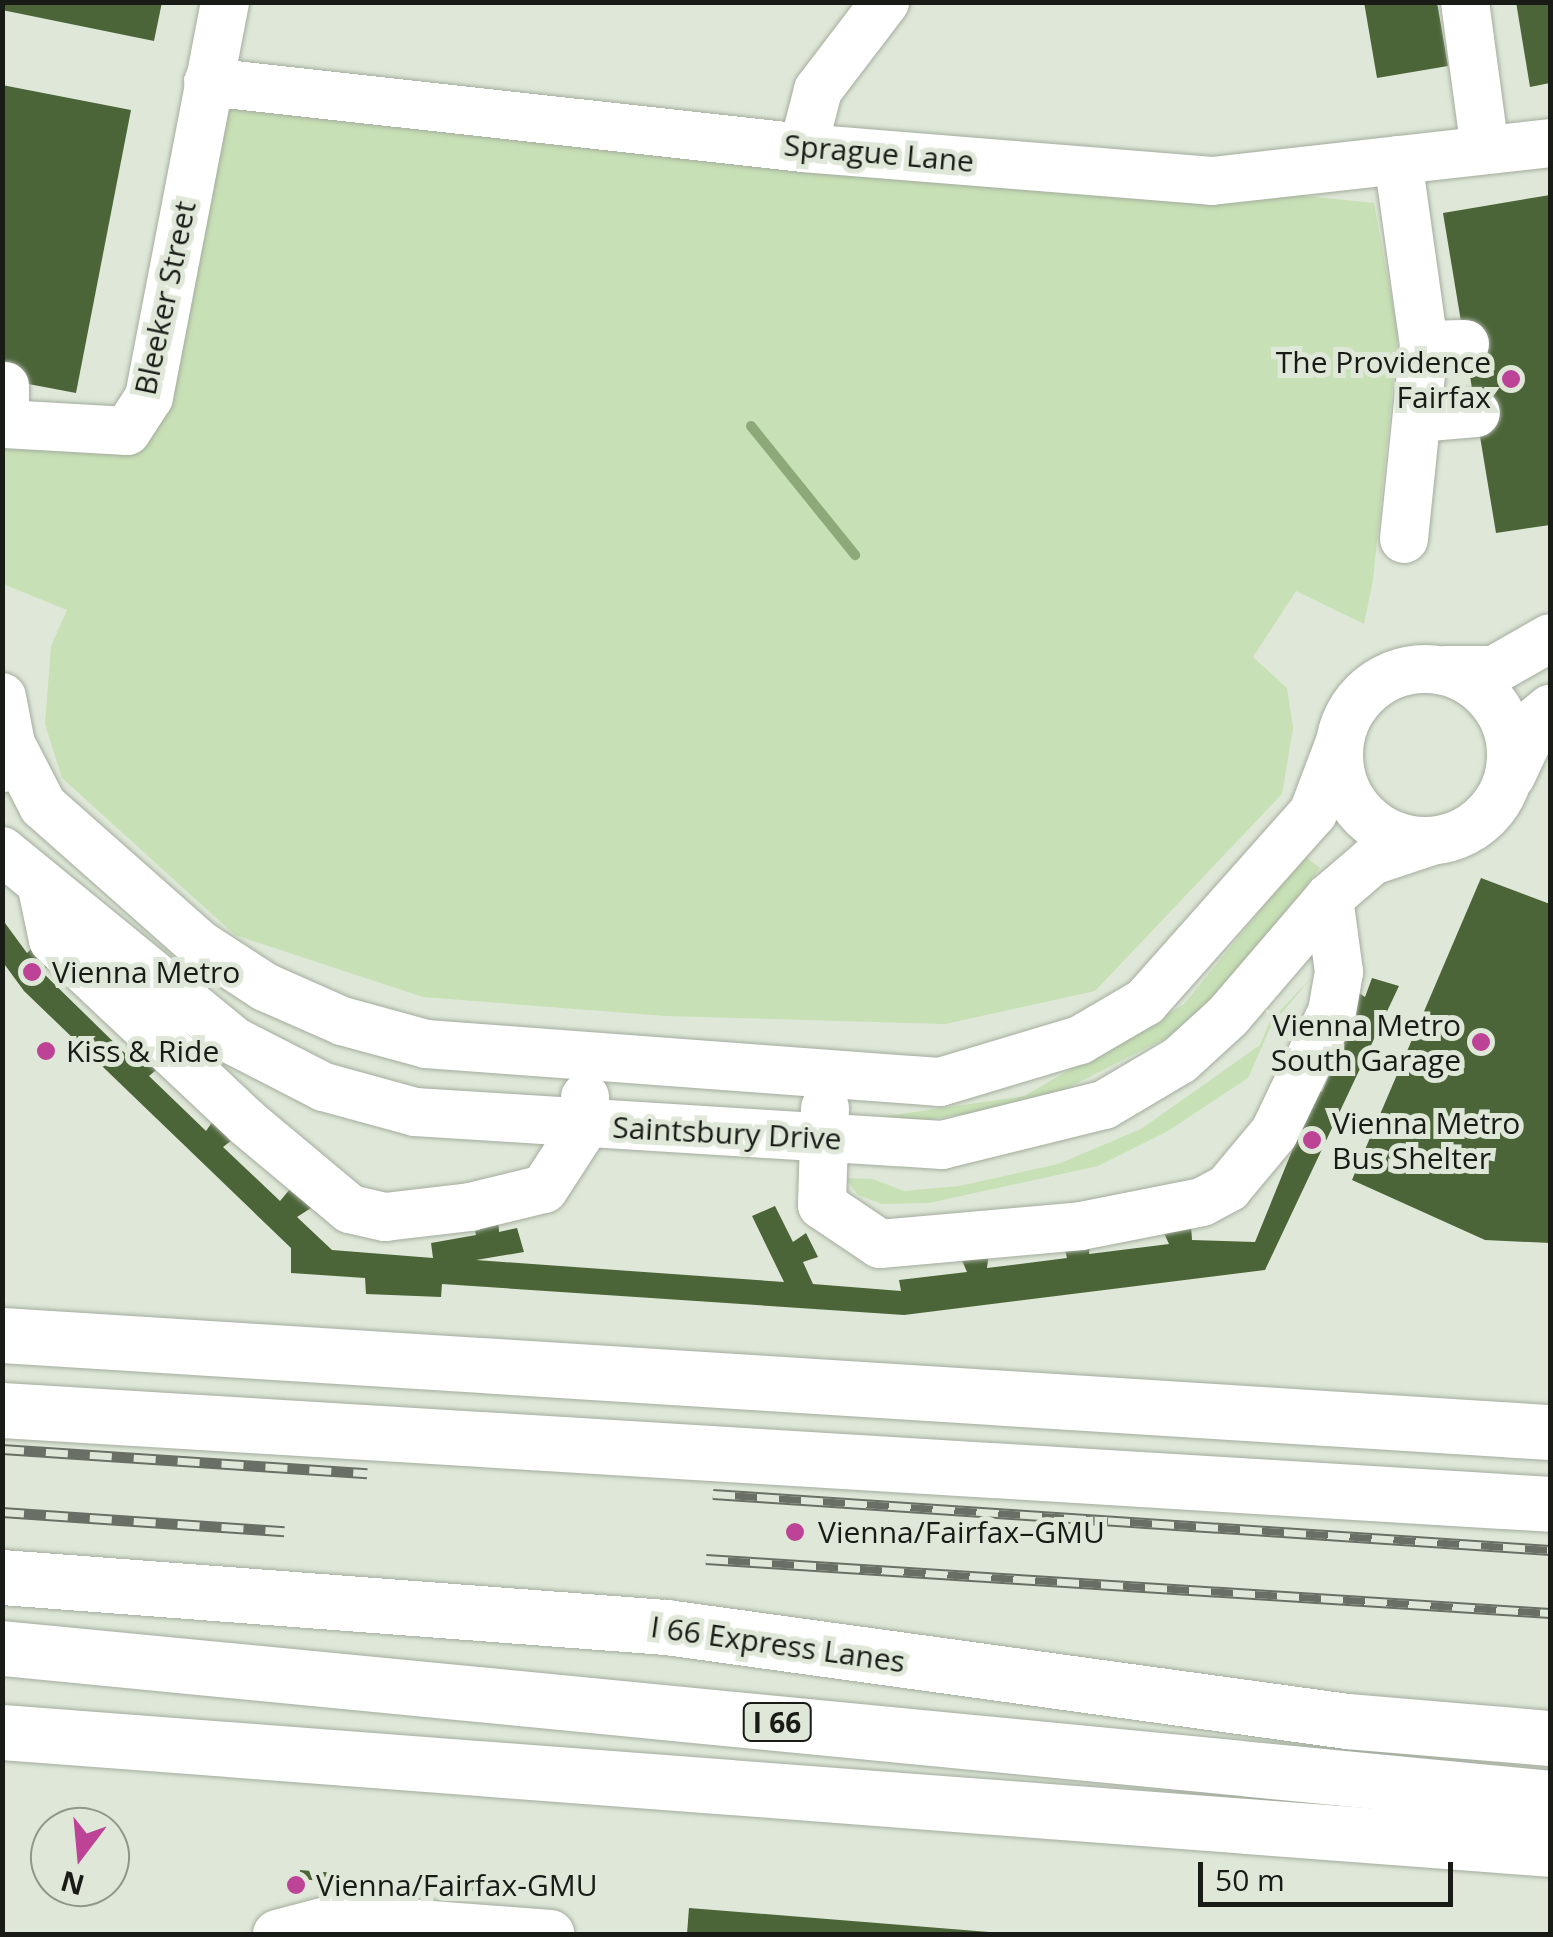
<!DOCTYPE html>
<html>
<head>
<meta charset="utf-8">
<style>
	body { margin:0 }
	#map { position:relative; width:1553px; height:1937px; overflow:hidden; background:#dfe8d8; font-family:"Open Sans",sans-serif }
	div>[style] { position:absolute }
	.green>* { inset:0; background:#c7e0b5 }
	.stream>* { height:10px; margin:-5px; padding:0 5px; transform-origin:5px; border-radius:5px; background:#8da979 }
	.building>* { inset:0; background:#4b6538 }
	.roads { filter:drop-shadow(0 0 2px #a3ac9d) drop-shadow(0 0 2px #a3ac9d) }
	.minor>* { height:48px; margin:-24px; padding:0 24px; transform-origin:24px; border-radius:24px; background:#fff }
	.minor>.ring { margin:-24px; padding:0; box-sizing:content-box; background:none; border:48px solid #fff; border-radius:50% }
	.highway>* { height:55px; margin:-27.5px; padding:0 27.5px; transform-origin:27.5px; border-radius:27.5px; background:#fff }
	.rail>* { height:11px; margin-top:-5.5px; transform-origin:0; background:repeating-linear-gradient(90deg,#dfe8d8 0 22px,#696f65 0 44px); box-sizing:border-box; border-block:2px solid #696f65 }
	.dots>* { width:28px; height:28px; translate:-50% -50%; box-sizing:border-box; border:5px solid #dfe8d8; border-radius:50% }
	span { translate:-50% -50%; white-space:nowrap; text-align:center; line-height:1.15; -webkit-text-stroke:10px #dfe8d8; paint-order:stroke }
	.shield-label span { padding:2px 8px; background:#dfe8d8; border:2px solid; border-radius:8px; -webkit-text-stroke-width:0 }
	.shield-label { font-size:28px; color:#181b16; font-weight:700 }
	.street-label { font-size:30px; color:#181b16 }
	.poi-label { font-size:30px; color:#181b16 }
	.right { translate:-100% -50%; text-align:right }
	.left { translate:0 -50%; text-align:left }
	.frame { position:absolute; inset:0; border:5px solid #181b16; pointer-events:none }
	.north { position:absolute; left:30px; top:1807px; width:100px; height:100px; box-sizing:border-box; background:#dfe8d8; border:2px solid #8f968a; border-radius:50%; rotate:196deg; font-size:28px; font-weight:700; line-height:40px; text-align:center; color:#181b16 }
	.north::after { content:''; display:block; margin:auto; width:35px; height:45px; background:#bc4395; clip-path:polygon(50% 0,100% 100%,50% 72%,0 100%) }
	.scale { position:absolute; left:1198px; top:1862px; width:255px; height:45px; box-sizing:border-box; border:5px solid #181b16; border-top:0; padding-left:12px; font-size:30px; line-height:35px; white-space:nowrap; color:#181b16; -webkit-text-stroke:8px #dfe8d8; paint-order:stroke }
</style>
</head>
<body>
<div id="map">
	<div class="green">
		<i style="clip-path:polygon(208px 82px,1374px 203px,1398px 334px,1373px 580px,1364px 624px,1296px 591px,1253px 657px,1287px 688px,1293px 728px,1282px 794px,1095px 991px,945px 1024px,665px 1016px,423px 997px,235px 935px,62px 778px,45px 724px,51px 646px,67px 610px,3px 584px,2px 408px,138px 430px)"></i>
		<i style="clip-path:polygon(1305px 856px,1320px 868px,1239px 973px,1174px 1034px,1036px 1104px,897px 1124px,867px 1119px,1024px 1096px,1184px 1004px)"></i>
		<i style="clip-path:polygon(1314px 975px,1272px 1024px,1248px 1078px,1168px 1131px,1098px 1166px,929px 1203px,882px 1204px,858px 1195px,845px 1178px,873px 1179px,904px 1191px,959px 1186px,1058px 1164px,1141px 1129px,1260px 1045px,1270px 1021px)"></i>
	</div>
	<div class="stream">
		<i style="left:751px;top:426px;width:166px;rotate:51.1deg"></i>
	</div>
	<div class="building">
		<i style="clip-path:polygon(2px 2px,162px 2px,154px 41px,2px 10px)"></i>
		<i style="clip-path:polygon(1364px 2px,1437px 2px,1448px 66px,1377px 78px)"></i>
		<i style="clip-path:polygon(1516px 2px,1550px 2px,1550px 83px,1530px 87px)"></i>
		<i style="clip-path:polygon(2px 85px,131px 110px,76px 393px,2px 379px)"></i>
		<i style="clip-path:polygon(1550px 195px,1550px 525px,1496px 533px,1443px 213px)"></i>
		<i style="clip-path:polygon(1481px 878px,1550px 904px,1550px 1243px,1485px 1240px,1352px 1180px)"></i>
		<i style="clip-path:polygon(2px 919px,27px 953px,38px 942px,55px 963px,41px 971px,132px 1060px,140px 1047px,161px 1066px,149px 1076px,206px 1131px,215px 1118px,236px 1137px,223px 1147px,280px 1201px,290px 1189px,311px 1208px,297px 1217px,332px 1250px,433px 1258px,431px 1243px,476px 1235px,472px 1220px,498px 1215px,499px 1232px,517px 1228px,524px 1252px,476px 1260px,784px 1282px,752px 1216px,775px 1206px,793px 1242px,806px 1233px,818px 1257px,803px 1262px,813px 1284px,901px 1291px,899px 1280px,967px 1272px,960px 1256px,989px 1252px,987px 1268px,1067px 1258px,1063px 1242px,1090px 1239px,1089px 1254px,1169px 1244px,1163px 1231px,1191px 1226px,1192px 1240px,1255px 1242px,1309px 1109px,1306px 1084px,1322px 1092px,1354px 1017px,1353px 989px,1365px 997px,1372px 978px,1399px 986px,1265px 1270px,904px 1315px,442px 1284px,441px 1297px,366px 1294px,365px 1278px,291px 1273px,291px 1248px,24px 991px,2px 961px)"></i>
		<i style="clip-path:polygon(300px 1870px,336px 1873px,335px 1882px,299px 1879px)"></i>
		<i style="clip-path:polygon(457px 1881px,493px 1884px,493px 1893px,457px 1889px)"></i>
		<i style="clip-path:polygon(689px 1908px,989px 1932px,989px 1934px,687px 1934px)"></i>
	</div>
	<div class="roads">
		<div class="minor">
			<i style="left:1465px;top:2px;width:149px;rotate:82.3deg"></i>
			<i style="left:208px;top:82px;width:599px;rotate:6.33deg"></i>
			<i style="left:803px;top:148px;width:410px;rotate:4.6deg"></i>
			<i style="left:1212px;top:181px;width:340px;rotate:-6.4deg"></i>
			<i style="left:803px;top:148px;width:60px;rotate:-75.5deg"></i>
			<i style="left:818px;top:90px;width:111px;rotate:-52.7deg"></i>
			<i style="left:1398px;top:160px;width:187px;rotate:82deg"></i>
			<i style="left:1424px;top:345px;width:195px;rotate:95.9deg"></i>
			<i style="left:1424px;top:345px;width:41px;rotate:-1.4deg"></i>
			<i style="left:5px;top:386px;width:38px;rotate:90deg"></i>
			<i style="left:5px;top:424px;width:122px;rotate:3.3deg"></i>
			<i style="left:127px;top:431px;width:40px;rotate:-57.1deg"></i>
			<i style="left:149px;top:397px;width:402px;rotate:-79.1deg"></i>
			<i style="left:1417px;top:418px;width:59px;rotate:-4.8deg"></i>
			<i class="ring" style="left:1339px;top:669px;width:124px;height:124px"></i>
			<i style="left:1445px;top:670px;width:49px"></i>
			<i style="left:1494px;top:670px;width:64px;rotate:-29.7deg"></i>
			<i style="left:2px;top:697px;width:48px;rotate:79.2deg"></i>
			<i style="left:11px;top:744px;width:26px;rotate:111deg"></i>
			<i style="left:11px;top:744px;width:70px;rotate:62.7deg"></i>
			<i style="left:43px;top:806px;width:208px;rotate:41.5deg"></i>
			<i style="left:199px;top:944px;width:79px;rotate:33.1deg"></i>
			<i style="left:265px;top:987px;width:84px;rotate:23.8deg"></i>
			<i style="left:342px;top:1021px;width:87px;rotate:15.3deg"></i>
			<i style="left:426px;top:1044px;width:515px;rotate:4.23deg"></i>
			<i style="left:940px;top:1082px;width:146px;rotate:-16.7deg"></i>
			<i style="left:1080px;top:1040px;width:75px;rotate:-30.3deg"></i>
			<i style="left:1145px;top:1002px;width:253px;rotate:-48.4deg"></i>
			<i style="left:1313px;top:813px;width:71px;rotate:-69.3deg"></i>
			<i style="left:1511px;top:776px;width:63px;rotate:-64.7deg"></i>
			<i style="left:1538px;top:719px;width:16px;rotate:-40deg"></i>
			<i style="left:2px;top:851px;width:300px;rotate:39.3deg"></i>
			<i style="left:234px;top:1041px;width:101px;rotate:27.1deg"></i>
			<i style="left:324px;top:1087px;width:94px;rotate:15.4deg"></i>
			<i style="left:415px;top:1112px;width:528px;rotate:3.58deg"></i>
			<i style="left:942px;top:1145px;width:167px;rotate:-13.9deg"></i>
			<i style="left:1104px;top:1105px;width:88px;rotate:-30.6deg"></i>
			<i style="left:1180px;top:1060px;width:65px;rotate:-42.5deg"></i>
			<i style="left:1228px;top:1016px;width:155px;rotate:-49.4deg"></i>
			<i style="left:1329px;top:898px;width:57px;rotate:-40.7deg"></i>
			<i style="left:1372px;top:861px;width:60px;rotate:-18.4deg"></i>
			<i style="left:41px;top:883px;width:58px;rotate:78.1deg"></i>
			<i style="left:53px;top:940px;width:265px;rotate:43.3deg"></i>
			<i style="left:246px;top:1122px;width:136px;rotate:39.9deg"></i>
			<i style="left:350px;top:1209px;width:36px;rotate:13deg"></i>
			<i style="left:385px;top:1217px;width:86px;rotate:-6.7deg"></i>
			<i style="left:470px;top:1207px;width:76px;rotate:-13.7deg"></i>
			<i style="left:544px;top:1189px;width:77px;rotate:-57.1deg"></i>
			<i style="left:586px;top:1124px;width:27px;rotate:-92deg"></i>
			<i style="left:825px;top:1108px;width:97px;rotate:91.8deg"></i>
			<i style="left:822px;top:1205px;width:70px;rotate:33.9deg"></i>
			<i style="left:880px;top:1244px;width:202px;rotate:-5.1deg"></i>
			<i style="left:1081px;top:1226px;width:123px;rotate:-11.2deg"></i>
			<i style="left:1202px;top:1202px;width:30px;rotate:-28deg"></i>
			<i style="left:1228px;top:1188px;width:72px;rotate:-50.1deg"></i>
			<i style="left:1274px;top:1133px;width:134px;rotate:-64.4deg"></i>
			<i style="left:1332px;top:1012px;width:41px;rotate:-80.1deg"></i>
			<i style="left:1339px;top:972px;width:75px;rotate:-97.7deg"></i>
			<i style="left:277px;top:1934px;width:63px;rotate:-14.7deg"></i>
			<i style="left:338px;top:1918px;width:213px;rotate:4.3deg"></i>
		</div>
		<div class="highway">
			<i style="left:2px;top:1335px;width:1551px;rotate:3.59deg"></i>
			<i style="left:2px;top:1410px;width:1551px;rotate:3.47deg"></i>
			<i style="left:2px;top:1577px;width:666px;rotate:4.31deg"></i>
			<i style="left:666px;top:1627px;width:687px;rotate:7.86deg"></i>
			<i style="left:1347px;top:1721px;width:204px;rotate:4.8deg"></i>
			<i style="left:2px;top:1648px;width:1555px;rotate:5.53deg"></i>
			<i style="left:2px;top:1732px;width:1552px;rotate:4.32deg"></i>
		</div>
	</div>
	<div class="rail">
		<i style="left:2px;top:1449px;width:366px;rotate:3.8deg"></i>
		<i style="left:713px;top:1494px;width:839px;rotate:3.83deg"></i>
		<i style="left:2px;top:1512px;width:283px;rotate:3.9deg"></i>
		<i style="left:706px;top:1559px;width:846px;rotate:3.66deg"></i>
	</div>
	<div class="dots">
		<i style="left:1511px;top:379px;background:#bc4395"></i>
		<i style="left:32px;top:972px;background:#bc4395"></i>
		<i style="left:1481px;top:1042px;background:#bc4395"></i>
		<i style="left:46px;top:1051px;background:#bc4395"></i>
		<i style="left:1312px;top:1140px;background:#bc4395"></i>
		<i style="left:795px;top:1532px;background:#bc4395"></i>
		<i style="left:296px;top:1885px;background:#bc4395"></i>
	</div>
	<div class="shield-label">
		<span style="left:777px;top:1722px">I 66</span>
	</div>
	<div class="street-label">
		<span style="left:879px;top:153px;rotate:5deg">Sprague Lane</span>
		<span style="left:165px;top:298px;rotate:-78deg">Bleeker Street</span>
		<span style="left:727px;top:1133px;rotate:3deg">Saintsbury Drive</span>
		<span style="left:778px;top:1644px;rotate:8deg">I 66 Express Lanes</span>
	</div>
	<div class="poi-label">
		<span class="right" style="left:1491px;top:379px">The Providence<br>Fairfax</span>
		<span class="left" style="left:52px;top:972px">Vienna Metro</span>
		<span class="right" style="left:1461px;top:1042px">Vienna Metro<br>South Garage</span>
		<span class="left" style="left:66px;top:1051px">Kiss &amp; Ride</span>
		<span class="left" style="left:1332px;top:1140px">Vienna Metro<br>Bus Shelter</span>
		<span class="left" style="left:818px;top:1532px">Vienna/Fairfax–GMU</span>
		<span class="left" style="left:316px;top:1885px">Vienna/Fairfax-GMU</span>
	</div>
	<div class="frame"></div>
	<div class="north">N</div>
	<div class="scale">50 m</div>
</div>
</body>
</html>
